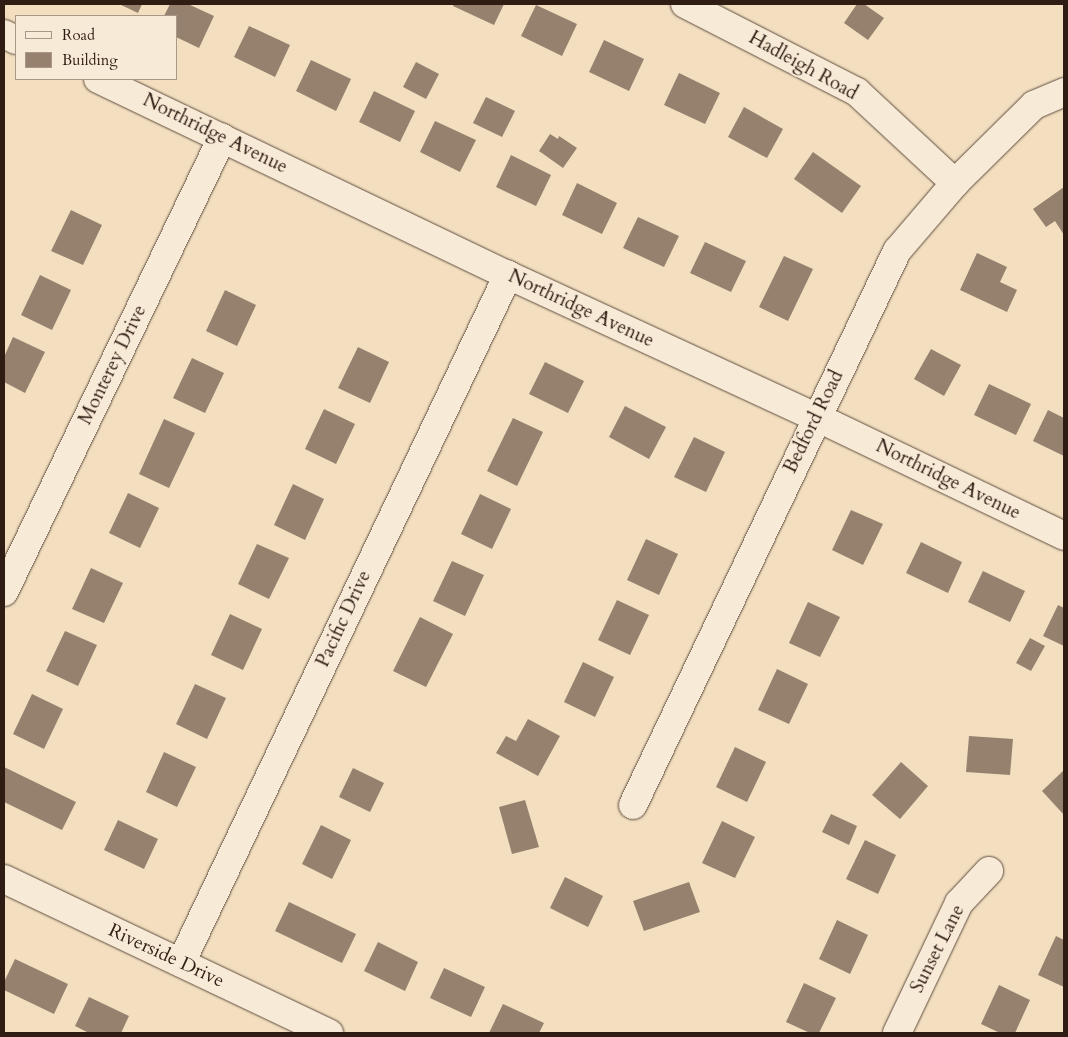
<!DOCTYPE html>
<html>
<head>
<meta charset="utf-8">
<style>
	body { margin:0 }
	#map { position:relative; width:1068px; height:1037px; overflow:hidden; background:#f3dfc0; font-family:Cardo,serif }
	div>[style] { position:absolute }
	.building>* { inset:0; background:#95816d }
	.roads { filter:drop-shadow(0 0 1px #604d3e) drop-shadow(0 0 1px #604d3e) }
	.minor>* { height:28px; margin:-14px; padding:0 14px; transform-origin:14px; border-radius:14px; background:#f7ead6 }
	span { translate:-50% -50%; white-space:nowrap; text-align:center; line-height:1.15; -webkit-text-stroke:4px #f7ead6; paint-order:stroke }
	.street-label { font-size:19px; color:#2f1c13 }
	.frame { position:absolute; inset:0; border:5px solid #2f1c13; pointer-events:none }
	.legend { position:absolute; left:15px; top:15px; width:162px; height:65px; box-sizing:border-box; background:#f7ead6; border:1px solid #a79888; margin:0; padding:6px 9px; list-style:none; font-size:15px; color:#2f1c13 }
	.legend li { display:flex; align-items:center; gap:10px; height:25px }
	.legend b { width:25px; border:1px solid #a79888 }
</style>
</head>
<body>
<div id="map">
	<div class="building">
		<i style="clip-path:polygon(119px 4px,142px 4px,138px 13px)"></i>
		<i style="clip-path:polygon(170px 4px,188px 4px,214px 16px,199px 48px,176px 37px,176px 16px,164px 16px)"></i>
		<i style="clip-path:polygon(454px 4px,504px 4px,494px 25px,453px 6px)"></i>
		<i style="clip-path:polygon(857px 4px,864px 4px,884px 18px,868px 40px,844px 23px)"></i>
		<i style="clip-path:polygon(536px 5px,577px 24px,562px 56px,521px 36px)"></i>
		<i style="clip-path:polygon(249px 26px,290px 45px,275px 77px,234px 57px)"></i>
		<i style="clip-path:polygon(604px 40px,644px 59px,629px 91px,589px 72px)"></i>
		<i style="clip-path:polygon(311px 60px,351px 79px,336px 111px,296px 91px)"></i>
		<i style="clip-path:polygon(416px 62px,439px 74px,426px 99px,403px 87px)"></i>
		<i style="clip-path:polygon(679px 73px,720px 93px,705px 124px,664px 105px)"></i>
		<i style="clip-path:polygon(374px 91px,415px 111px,400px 142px,359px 122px)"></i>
		<i style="clip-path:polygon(486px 97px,515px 111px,502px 137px,473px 123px)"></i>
		<i style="clip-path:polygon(744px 107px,783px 129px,767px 158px,728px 137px)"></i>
		<i style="clip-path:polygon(435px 121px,476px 140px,460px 172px,420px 152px)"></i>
		<i style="clip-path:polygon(550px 134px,558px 139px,559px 136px,577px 148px,563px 168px,539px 151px)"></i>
		<i style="clip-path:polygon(813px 152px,861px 186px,842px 213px,794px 179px)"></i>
		<i style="clip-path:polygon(511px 155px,551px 175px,536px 206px,496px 187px)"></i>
		<i style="clip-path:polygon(577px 183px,617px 203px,602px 234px,562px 215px)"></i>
		<i style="clip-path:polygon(1064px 187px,1064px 235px,1055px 221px,1046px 227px,1033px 209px)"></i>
		<i style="clip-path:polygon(71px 210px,102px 225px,83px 265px,51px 251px)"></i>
		<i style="clip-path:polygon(638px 217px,679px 236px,664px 267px,623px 248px)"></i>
		<i style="clip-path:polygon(705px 242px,746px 261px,731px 292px,690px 273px)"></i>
		<i style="clip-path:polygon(977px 253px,1007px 267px,1000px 282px,1017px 290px,1007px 312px,960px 290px)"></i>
		<i style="clip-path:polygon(784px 256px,813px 269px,788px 321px,759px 307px)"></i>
		<i style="clip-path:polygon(40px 275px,71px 290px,52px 330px,21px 315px)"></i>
		<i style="clip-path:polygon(225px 290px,256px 305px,237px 346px,206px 331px)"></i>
		<i style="clip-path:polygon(13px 337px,45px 352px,25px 393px,4px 382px,4px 357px)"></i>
		<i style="clip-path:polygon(358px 347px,389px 362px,370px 403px,338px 388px)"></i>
		<i style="clip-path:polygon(931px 349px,961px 365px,944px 396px,914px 379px)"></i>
		<i style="clip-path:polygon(192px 358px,224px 373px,205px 413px,173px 398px)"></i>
		<i style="clip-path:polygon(545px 362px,584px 381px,568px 413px,529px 394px)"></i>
		<i style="clip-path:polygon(989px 384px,1031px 404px,1016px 435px,974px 415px)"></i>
		<i style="clip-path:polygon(625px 406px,666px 427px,649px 459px,609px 437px)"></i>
		<i style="clip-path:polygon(324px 409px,355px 424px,336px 464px,305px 449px)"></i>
		<i style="clip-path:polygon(1048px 410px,1064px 418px,1064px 456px,1033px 441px)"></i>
		<i style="clip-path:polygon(513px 418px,543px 432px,517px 486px,487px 471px)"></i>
		<i style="clip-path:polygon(164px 419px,195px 433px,169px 488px,139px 474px)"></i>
		<i style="clip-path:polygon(694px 437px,725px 452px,706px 492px,674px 477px)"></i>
		<i style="clip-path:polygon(293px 484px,324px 499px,305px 540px,274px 525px)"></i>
		<i style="clip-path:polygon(128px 493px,159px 508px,140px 548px,109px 533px)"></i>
		<i style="clip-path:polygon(480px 494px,511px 509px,492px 549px,461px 534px)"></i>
		<i style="clip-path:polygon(851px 510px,883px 524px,863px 565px,832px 550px)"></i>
		<i style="clip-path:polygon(646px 539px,678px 554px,659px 595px,627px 580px)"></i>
		<i style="clip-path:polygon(921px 542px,962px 562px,948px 593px,906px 573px)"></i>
		<i style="clip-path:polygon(257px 544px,289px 558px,269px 599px,238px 584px)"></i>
		<i style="clip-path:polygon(452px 561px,484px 575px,465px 616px,433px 601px)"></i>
		<i style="clip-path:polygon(91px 568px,123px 583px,104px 623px,72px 609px)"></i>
		<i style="clip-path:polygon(983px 571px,1025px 591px,1010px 622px,968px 602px)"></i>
		<i style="clip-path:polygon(617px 600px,649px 615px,630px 655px,598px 640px)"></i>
		<i style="clip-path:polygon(808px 602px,840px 617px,820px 657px,789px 643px)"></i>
		<i style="clip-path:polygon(1058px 605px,1064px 608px,1064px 646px,1043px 636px)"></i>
		<i style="clip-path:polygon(230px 614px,262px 629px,243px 670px,211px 655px)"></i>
		<i style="clip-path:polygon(420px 617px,453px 634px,426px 687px,393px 671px)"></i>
		<i style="clip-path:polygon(65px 631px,97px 645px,78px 686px,46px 671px)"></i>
		<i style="clip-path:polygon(1030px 638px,1045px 646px,1031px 671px,1016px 663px)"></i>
		<i style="clip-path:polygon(583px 662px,614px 677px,595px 717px,564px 702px)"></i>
		<i style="clip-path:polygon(777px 669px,808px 684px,789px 724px,758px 710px)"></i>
		<i style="clip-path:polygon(195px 684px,226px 698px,207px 739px,176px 724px)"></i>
		<i style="clip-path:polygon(32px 694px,63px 709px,44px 749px,13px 734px)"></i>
		<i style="clip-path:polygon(528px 719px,560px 736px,538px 776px,496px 753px,506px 736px,516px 741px)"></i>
		<i style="clip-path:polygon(969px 736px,1013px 739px,1010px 775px,966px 772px)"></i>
		<i style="clip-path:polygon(735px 747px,766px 762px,747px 802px,716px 787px)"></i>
		<i style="clip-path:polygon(164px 752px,196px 767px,177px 807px,146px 792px)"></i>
		<i style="clip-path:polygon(901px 762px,928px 786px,900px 819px,872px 795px)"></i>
		<i style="clip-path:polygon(4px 767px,76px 802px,62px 830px,4px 802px)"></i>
		<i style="clip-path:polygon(353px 768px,384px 783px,370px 812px,339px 797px)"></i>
		<i style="clip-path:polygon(1064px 770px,1064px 815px,1042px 791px)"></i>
		<i style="clip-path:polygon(525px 800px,539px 847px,512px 854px,499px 807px)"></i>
		<i style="clip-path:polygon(831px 814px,857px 826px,849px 845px,822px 832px)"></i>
		<i style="clip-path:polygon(118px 820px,158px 839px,144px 869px,104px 850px)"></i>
		<i style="clip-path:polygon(722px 821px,755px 837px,735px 878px,702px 863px)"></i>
		<i style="clip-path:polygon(321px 825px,351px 840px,332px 879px,302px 864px)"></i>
		<i style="clip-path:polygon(865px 840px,896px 855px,878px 894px,846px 879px)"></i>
		<i style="clip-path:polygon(565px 877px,603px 896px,588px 927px,550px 908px)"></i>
		<i style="clip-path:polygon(689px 882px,700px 912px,644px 931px,633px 901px)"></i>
		<i style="clip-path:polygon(289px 902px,356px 934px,342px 963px,275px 931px)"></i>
		<i style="clip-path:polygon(837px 920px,868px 935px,850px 974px,819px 959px)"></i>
		<i style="clip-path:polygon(1056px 936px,1064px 940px,1064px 987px,1038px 975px)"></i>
		<i style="clip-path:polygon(378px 942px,418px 962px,405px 991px,364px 971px)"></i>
		<i style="clip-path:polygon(15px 959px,68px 984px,54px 1014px,4px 990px,4px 982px)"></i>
		<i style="clip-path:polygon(444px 968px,485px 987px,471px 1017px,430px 998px)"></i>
		<i style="clip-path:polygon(804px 983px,836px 998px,819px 1033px,810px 1033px,786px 1022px)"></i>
		<i style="clip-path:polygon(999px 985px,1030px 1000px,1015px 1033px,1000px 1033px,981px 1024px)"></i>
		<i style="clip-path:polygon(89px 997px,129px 1016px,121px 1033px,89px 1033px,75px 1026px)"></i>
		<i style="clip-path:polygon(503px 1004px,544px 1023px,539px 1033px,489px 1033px)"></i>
	</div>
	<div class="roads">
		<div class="minor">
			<i style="left:685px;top:4px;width:193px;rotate:27.1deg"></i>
			<i style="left:857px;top:92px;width:134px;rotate:42.9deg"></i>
			<i style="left:4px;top:34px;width:13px;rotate:27deg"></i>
			<i style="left:98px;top:79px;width:454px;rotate:25.6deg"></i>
			<i style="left:508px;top:275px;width:339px;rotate:24.8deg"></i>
			<i style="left:816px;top:417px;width:275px;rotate:25.6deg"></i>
			<i style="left:4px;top:592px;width:504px;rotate:-64.35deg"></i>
			<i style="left:633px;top:805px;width:614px;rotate:-64.52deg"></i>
			<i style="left:897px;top:251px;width:89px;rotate:-49.5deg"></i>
			<i style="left:955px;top:183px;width:111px;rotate:-44.6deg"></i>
			<i style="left:1034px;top:105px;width:33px;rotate:-23deg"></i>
			<i style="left:4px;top:879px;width:360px;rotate:25.4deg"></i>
			<i style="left:181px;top:963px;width:762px;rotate:-64.58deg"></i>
			<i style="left:897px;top:1033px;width:144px;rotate:-64.5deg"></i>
			<i style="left:959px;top:903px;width:44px;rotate:-46.8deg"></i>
		</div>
	</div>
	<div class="street-label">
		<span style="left:803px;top:66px;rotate:29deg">Hadleigh Road</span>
		<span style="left:215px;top:134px;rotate:26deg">Northridge Avenue</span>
		<span style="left:581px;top:309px;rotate:25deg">Northridge Avenue</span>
		<span style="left:113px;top:365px;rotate:-64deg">Monterey Drive</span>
		<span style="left:814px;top:422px;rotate:-64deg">Bedford Road</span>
		<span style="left:948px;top:480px;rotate:26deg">Northridge Avenue</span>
		<span style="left:344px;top:619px;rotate:-65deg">Pacific Drive</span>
		<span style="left:938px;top:949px;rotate:-63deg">Sunset Lane</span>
		<span style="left:166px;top:956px;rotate:25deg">Riverside Drive</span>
	</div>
	<div class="frame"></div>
	<ul class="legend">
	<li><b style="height:6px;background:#f7ead6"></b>Road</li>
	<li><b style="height:14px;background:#95816d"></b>Building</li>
	</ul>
</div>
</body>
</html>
